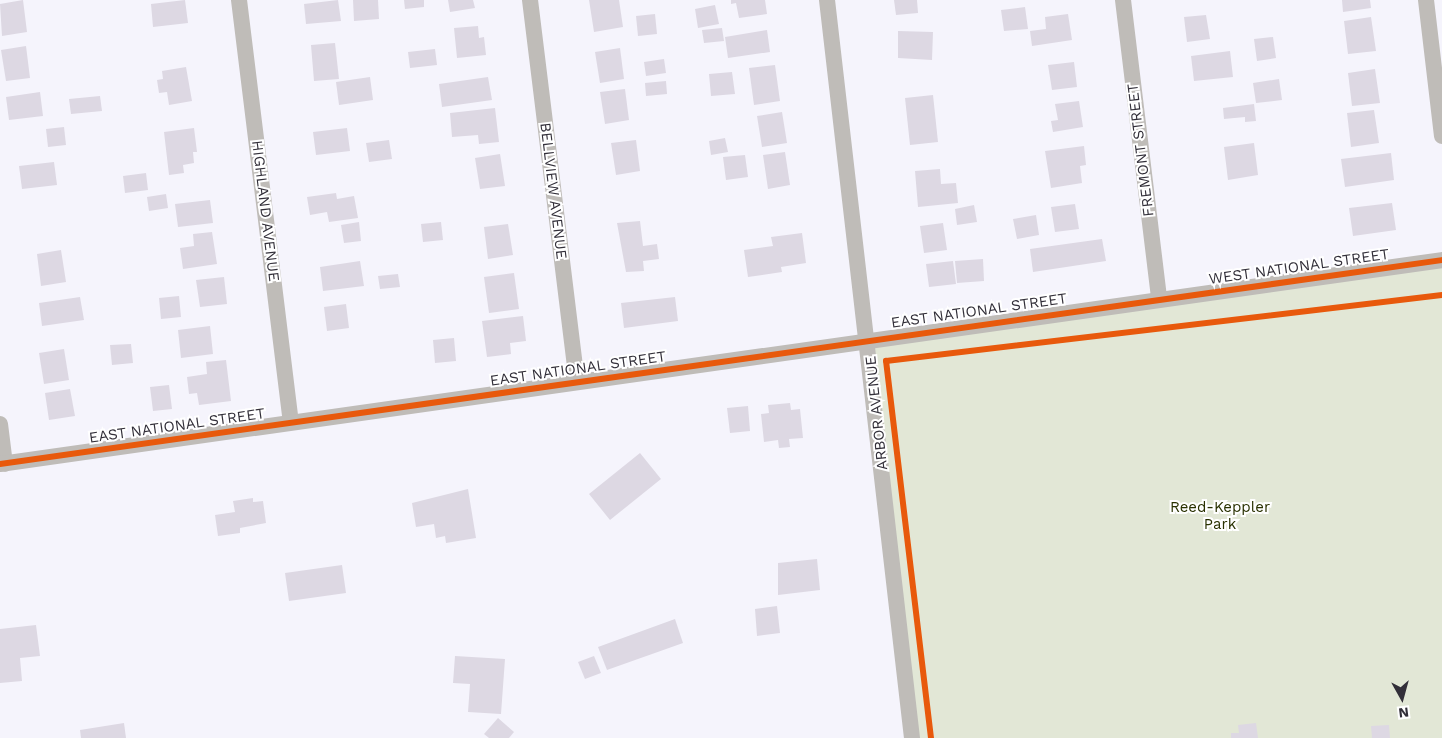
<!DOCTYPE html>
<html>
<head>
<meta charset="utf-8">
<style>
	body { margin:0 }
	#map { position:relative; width:1442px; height:738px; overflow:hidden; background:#f5f4fc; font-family:"Work Sans",sans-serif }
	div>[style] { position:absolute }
	.green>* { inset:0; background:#e2e7d6 }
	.building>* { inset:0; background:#ddd8e3 }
	.street>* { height:16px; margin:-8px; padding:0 8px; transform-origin:8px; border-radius:8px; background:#bfbcb8 }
	.cycleway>* { height:6px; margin:-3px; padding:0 3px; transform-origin:3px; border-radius:3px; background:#e8590c }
	span { translate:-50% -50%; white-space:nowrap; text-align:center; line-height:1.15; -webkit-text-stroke:4px #fff; paint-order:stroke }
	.street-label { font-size:15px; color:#322f39 }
	.park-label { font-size:15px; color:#293100 }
	.north { position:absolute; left:1377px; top:673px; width:50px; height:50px; -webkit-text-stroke:4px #fff; paint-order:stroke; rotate:173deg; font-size:14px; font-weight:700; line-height:20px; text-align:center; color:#322f39 }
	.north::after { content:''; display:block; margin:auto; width:18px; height:22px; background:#322f39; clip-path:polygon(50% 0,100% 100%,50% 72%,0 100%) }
</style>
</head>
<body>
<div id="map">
	<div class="green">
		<i style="clip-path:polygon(1442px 260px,1442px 738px,917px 738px,869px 339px)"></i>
	</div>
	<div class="building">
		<i style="clip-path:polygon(23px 0,27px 32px,2px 36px,0 4px)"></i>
		<i style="clip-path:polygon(185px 0,188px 23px,153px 27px,151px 4px)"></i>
		<i style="clip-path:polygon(338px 0,341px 21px,306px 24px,304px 4px)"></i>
		<i style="clip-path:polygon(353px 0,378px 0,379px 19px,354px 21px)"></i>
		<i style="clip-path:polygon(404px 0,424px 0,424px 7px,405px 9px)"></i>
		<i style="clip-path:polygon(448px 0,473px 0,475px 8px,450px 12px)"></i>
		<i style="clip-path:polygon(589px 0,619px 0,623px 27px,594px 32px)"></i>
		<i style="clip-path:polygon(731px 0,765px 0,767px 14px,739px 18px,736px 3px,731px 4px)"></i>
		<i style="clip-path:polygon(894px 0,917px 0,918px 13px,896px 15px)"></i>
		<i style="clip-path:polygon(1342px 0,1370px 0,1371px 8px,1343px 12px)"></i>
		<i style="clip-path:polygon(715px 5px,719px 24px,698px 28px,695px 9px)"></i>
		<i style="clip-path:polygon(1025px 7px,1028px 29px,1004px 31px,1001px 10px)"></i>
		<i style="clip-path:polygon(655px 14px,657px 34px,638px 36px,636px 16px)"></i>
		<i style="clip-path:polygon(1068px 14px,1072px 40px,1032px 46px,1030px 31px,1046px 29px,1045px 17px)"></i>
		<i style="clip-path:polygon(1206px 15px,1210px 39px,1187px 42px,1184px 17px)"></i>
		<i style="clip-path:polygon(1371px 17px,1376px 51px,1348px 54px,1344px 21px)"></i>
		<i style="clip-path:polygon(478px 26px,479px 38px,484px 37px,486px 55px,457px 58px,454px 28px)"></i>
		<i style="clip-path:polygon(722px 28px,724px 41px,704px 43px,702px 30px)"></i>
		<i style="clip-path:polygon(767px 30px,770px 52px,728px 58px,725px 37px)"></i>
		<i style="clip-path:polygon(898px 31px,933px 32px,932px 60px,898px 58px)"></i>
		<i style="clip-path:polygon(1273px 37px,1276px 58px,1257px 61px,1254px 39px)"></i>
		<i style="clip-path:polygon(335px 43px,339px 79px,314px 81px,311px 45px)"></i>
		<i style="clip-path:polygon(26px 46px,30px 78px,6px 81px,1px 50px)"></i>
		<i style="clip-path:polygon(620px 48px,624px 79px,600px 83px,595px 52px)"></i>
		<i style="clip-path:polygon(435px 49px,437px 65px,410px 68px,408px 52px)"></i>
		<i style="clip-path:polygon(1230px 51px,1233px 77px,1194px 81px,1191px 56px)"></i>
		<i style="clip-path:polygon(664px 59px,666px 73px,646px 76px,644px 62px)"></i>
		<i style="clip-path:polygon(1074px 62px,1077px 87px,1052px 90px,1048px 65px)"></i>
		<i style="clip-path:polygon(775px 65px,780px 101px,754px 105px,749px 68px)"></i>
		<i style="clip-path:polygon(186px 67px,192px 101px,169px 105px,167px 92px,159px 93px,157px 80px,163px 79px,162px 71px)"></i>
		<i style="clip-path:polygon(1375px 69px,1380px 103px,1352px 106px,1348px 73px)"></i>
		<i style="clip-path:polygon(732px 72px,735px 94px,711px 96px,709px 74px)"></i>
		<i style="clip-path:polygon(370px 77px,373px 100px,339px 105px,336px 82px)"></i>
		<i style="clip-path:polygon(488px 77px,492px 100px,442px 107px,439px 84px)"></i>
		<i style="clip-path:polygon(1279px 79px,1282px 100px,1256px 103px,1253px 83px)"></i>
		<i style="clip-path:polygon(666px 81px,667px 94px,646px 96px,645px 83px)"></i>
		<i style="clip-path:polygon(625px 89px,629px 120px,605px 124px,600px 92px)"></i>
		<i style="clip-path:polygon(40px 92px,43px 116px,9px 120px,6px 97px)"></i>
		<i style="clip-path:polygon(933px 95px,938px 142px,910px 145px,905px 98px)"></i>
		<i style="clip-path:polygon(100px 96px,102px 111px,71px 114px,69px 99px)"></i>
		<i style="clip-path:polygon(1079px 101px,1083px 127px,1053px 132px,1051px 121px,1058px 120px,1055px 104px)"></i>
		<i style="clip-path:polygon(1254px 104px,1256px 121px,1245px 122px,1245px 117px,1224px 119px,1223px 108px)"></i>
		<i style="clip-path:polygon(495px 108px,499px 142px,479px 144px,478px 135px,452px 137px,450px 113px)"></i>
		<i style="clip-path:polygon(1374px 110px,1379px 143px,1351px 147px,1347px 113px)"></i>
		<i style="clip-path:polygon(782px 112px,787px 143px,762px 147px,757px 116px)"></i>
		<i style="clip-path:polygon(64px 127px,66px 145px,48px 147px,46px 129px)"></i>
		<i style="clip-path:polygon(194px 128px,197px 152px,193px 152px,194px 163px,183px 165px,184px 173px,169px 175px,164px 132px)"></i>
		<i style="clip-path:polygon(347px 128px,350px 151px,316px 155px,313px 132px)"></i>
		<i style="clip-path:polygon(725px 138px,728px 152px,711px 155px,709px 141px)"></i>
		<i style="clip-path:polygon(389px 140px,392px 159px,369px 162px,366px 143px)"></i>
		<i style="clip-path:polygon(636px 140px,640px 171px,616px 175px,611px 143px)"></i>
		<i style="clip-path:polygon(1254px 143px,1258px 175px,1228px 180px,1224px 147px)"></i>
		<i style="clip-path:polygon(1084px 146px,1086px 165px,1080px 166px,1082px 183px,1051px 188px,1045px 151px)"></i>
		<i style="clip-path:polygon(785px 152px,790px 185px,768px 189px,763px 155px)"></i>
		<i style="clip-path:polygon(1391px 153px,1394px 180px,1345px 187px,1341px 159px)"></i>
		<i style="clip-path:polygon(500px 154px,505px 186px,480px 189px,475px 158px)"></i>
		<i style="clip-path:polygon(745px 155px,748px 177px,726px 180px,723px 157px)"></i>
		<i style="clip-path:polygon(54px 162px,57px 185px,22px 189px,19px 166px)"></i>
		<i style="clip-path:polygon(940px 169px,941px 184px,956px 183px,958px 203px,918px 207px,915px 171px)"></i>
		<i style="clip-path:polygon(146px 173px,148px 190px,125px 193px,123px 176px)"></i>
		<i style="clip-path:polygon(336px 193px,337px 199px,354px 196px,358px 218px,329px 222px,327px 212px,310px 215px,307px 197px)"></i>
		<i style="clip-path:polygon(166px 194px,168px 208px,149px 211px,147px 197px)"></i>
		<i style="clip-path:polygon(210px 200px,213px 223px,178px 227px,175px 204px)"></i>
		<i style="clip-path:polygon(1392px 203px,1396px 230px,1353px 236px,1349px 208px)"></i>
		<i style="clip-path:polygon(1075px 204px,1079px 229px,1055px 232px,1051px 207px)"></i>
		<i style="clip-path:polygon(974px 205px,977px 222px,957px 225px,955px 209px)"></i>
		<i style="clip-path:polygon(1036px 215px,1039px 235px,1017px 239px,1013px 219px)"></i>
		<i style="clip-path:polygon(640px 221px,643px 246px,657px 244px,659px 259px,643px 261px,644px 271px,626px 272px,617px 223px)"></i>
		<i style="clip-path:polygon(359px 222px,361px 241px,344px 243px,341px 225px)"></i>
		<i style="clip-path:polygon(441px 222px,443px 240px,423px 242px,421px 224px)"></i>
		<i style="clip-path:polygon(943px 223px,947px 250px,924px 253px,920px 226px)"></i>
		<i style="clip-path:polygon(508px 224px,513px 255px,488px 259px,484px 227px)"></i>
		<i style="clip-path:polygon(212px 232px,217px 264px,183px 269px,180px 248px,194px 246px,193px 234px)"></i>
		<i style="clip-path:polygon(802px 233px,806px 263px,781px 267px,782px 272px,748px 277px,744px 250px,773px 246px,771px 237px)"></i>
		<i style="clip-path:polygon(1102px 239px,1106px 261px,1033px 272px,1030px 249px)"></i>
		<i style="clip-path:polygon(61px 250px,66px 282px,41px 286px,37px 254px)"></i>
		<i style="clip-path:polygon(983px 259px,984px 281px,957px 283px,955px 261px)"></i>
		<i style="clip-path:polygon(360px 261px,364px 286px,323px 291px,320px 267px)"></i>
		<i style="clip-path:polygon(953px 261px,956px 284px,929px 287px,926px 264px)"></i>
		<i style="clip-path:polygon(514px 273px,519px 309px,489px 313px,484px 277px)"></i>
		<i style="clip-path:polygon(398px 274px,400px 287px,380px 289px,378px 276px)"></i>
		<i style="clip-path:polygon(224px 277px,227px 304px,200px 307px,196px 280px)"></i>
		<i style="clip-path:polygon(179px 296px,181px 317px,161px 319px,159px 298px)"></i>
		<i style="clip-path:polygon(80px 297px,84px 320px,42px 326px,39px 303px)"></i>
		<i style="clip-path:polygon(675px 297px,678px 321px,624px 328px,621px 303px)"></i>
		<i style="clip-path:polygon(346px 304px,349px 328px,327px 331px,324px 307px)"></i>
		<i style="clip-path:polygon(523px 316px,526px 341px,510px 343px,511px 354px,487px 357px,482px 321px)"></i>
		<i style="clip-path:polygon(210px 326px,213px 354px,181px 358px,178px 330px)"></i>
		<i style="clip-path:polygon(454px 338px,456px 361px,435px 363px,433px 340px)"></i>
		<i style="clip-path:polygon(131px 344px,133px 363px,112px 365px,110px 345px)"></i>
		<i style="clip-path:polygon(64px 349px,69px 380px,44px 384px,39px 353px)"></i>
		<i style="clip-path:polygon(226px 360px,231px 401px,199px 405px,197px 393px,189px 394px,187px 377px,207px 374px,206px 362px)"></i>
		<i style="clip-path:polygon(169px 385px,172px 409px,153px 411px,150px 387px)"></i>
		<i style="clip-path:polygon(70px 389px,75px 416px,49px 420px,45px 393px)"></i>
		<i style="clip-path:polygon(790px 403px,791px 410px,800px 409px,803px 438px,789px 439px,790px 447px,779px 448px,778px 440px,764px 442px,761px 414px,769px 413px,768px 405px)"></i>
		<i style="clip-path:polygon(748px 406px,750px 431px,730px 433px,727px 408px)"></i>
		<i style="clip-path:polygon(640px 453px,661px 479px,610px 520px,589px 494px)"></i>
		<i style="clip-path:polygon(468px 489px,476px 538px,446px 543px,445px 536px,436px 538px,434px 524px,416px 527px,412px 503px)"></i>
		<i style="clip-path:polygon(253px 498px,253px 502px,263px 501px,266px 523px,240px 528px,240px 533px,218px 536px,215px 515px,235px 512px,233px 501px)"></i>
		<i style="clip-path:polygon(817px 559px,820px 590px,778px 595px,778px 563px)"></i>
		<i style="clip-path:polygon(342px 565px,346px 593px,289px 601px,285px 573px)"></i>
		<i style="clip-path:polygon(777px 606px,780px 633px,757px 636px,755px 609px)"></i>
		<i style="clip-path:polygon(675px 619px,683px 643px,607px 670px,598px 647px)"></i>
		<i style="clip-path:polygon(36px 625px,40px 656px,20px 658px,22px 681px,0 683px,0 629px)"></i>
		<i style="clip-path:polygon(455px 656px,505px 659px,501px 714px,468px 712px,470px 684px,453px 683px)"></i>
		<i style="clip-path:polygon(594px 656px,601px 673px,585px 679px,578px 662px)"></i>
		<i style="clip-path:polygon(498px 718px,514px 732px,509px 738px,489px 738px,484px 734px)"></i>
		<i style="clip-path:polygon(124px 723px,126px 738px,81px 738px,80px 730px)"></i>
		<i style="clip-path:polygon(1256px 723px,1258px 738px,1231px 738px,1231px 733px,1239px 733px,1238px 725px)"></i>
		<i style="clip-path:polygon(1389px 725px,1390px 738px,1372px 738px,1371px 726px)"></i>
	</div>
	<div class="street">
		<i style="left:239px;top:0;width:425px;rotate:83deg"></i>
		<i style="left:530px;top:0;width:384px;rotate:83deg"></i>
		<i style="left:827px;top:0;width:743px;rotate:83.43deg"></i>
		<i style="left:1123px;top:0;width:301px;rotate:83.1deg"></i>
		<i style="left:1426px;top:0;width:137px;rotate:83.3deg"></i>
		<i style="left:0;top:424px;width:40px;rotate:82.9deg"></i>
		<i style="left:0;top:464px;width:1456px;rotate:-8.05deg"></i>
	</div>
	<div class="cycleway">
		<i style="left:0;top:464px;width:1456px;rotate:-8.05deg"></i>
		<i style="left:931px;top:738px;width:380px;rotate:-96.8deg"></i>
		<i style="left:886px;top:361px;width:560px;rotate:-6.77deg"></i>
	</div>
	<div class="street-label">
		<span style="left:1141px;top:150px;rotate:-97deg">FREMONT STREET</span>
		<span style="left:553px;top:191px;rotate:83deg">BELLVIEW AVENUE</span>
		<span style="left:265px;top:211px;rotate:83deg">HIGHLAND AVENUE</span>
		<span style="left:1299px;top:267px;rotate:-8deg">WEST NATIONAL STREET</span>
		<span style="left:979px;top:311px;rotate:-8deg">EAST NATIONAL STREET</span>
		<span style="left:578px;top:369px;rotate:-8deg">EAST NATIONAL STREET</span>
		<span style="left:877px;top:413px;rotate:-96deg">ARBOR AVENUE</span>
		<span style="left:177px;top:426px;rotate:-8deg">EAST NATIONAL STREET</span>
	</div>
	<div class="park-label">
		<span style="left:1220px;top:516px">Reed-Keppler<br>Park</span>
	</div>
	<div class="north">N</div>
</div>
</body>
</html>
